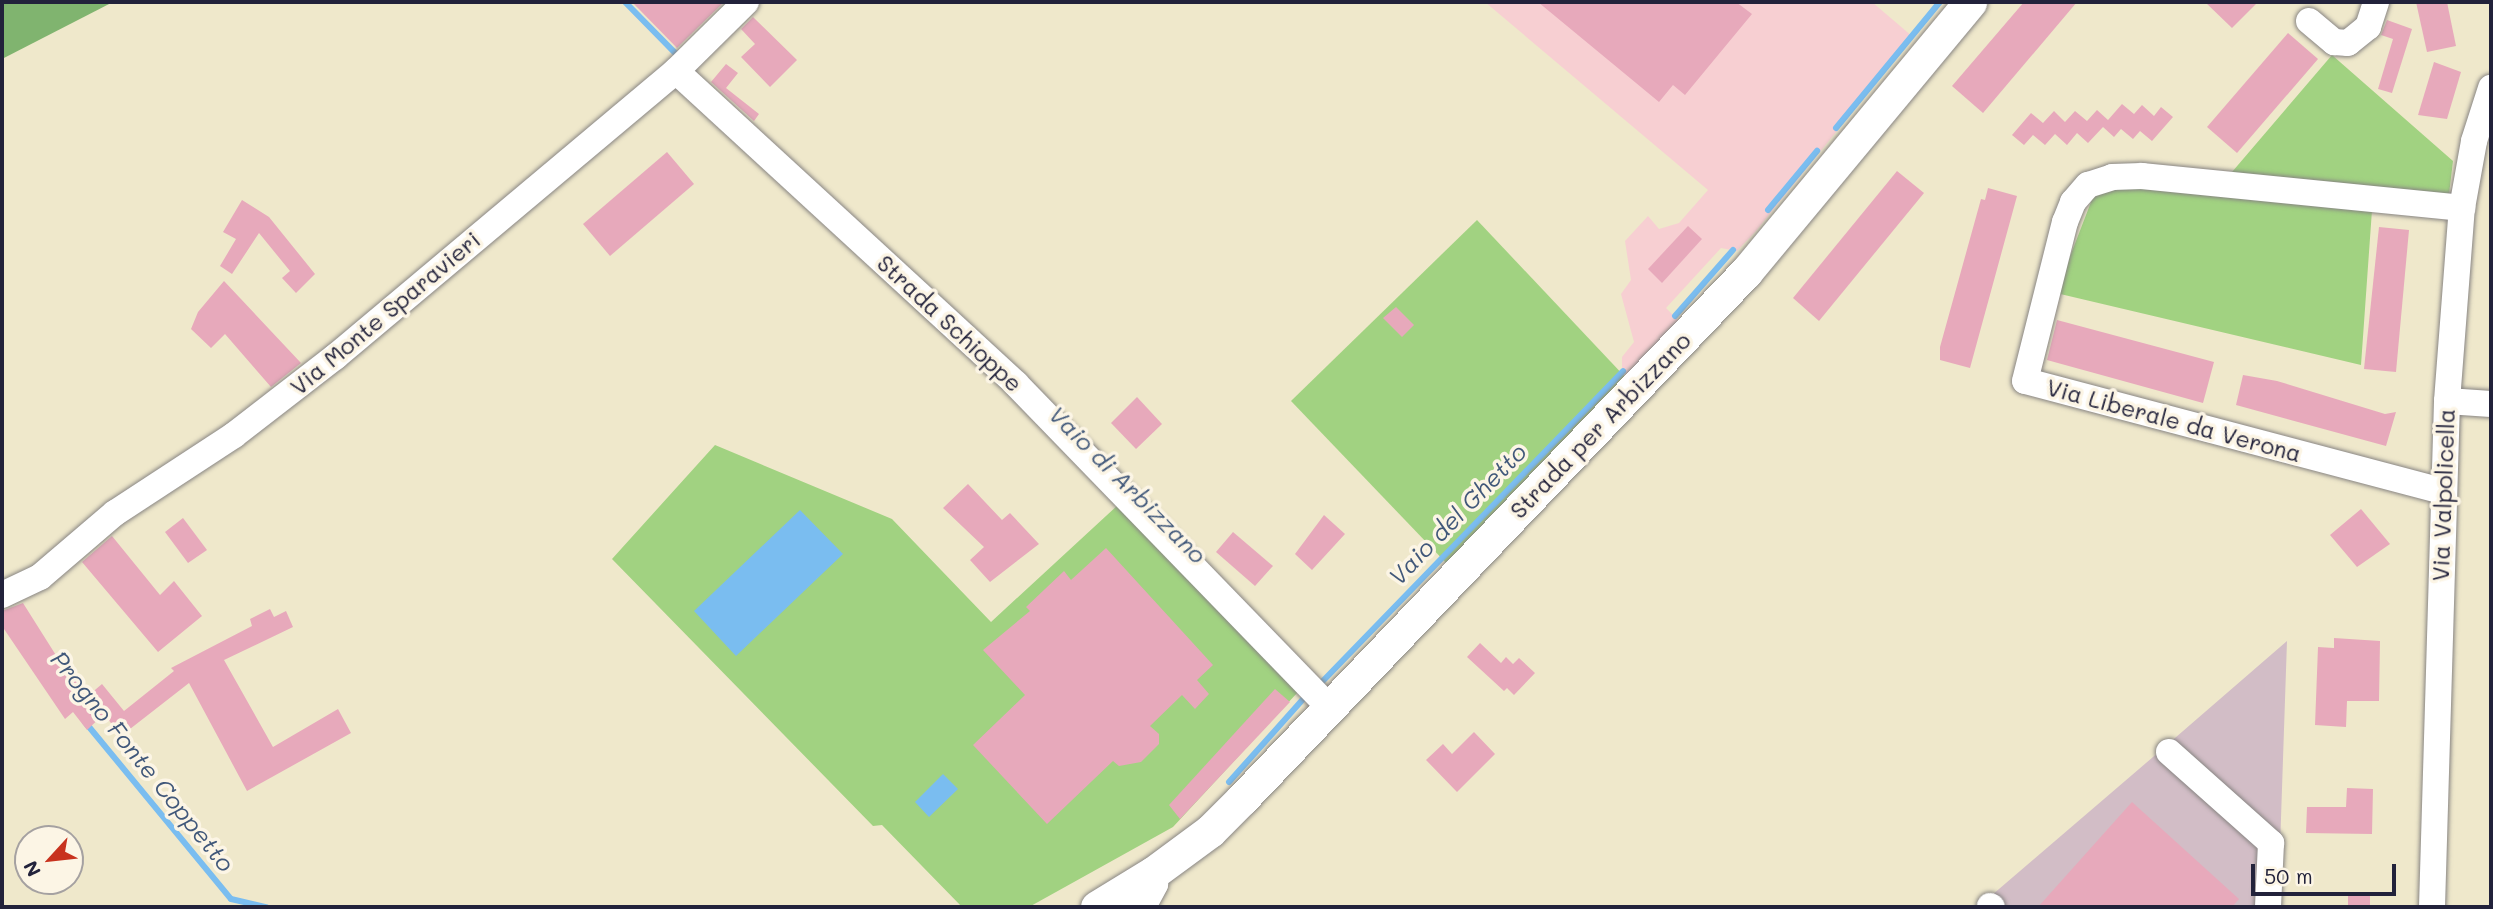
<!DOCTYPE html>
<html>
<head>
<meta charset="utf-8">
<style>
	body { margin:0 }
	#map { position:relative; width:2493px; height:909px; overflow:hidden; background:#efe8cb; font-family:Mali,sans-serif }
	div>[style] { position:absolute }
	.built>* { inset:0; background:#f7cfd2 }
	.industrial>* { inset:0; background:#d2bdc6 }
	.green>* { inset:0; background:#a1d281 }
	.forest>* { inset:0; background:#80b46f }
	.water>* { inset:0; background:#7abdf0 }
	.stream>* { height:6px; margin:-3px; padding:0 3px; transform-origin:3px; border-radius:3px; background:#7abdf0 }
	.building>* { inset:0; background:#e7a9bb }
	.roads { filter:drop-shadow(0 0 2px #888583) drop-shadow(0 0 2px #888583) }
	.minor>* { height:26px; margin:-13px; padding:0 13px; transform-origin:13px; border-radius:13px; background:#fff }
	.major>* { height:33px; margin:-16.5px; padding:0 16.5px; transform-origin:16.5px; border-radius:16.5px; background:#fff }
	span { translate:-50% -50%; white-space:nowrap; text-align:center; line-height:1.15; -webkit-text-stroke:7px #fcf5e5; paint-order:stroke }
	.street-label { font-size:23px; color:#22223b }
	.water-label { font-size:24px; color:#41587a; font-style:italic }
	.frame { position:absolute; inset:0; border:4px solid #22223b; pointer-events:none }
	.north { position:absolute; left:14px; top:825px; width:70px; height:70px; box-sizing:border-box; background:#fcf5e5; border:2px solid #a5a1a1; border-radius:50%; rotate:243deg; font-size:19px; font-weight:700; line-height:28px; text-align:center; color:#22223b }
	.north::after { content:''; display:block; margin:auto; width:24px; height:32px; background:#c8321e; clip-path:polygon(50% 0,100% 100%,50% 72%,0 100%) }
	.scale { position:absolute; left:2251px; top:864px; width:145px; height:32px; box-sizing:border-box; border:4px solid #22223b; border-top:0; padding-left:9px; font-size:21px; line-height:24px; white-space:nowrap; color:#22223b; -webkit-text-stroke:5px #fcf5e5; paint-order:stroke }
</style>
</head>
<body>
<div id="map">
	<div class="built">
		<i style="clip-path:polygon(1485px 2px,1872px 2px,1913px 37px,1756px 231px,1737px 251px,1721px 248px,1666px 308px,1679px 321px,1630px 378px,1622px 370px,1622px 357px,1634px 342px,1621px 294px,1631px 280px,1625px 241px,1648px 216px,1659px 229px,1679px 223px,1708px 190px)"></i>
	</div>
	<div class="industrial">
		<i style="clip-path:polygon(2287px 641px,2278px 907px,1978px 907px,2153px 757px)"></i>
	</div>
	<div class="green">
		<i style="clip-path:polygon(2332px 55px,2453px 161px,2447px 211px,2372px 210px,2361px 365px,2056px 293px,2096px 189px,2232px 172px)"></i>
		<i style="clip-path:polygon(1477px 220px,1627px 379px,1450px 567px,1291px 401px)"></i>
		<i style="clip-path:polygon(715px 445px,892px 519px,991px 622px,1119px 504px,1298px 692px,1173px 827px,1029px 907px,962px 907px,882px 825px,873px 826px,612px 559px)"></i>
	</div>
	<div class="forest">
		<i style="clip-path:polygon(2px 2px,113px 2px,2px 59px)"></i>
	</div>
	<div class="water">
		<i style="clip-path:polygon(800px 510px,843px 554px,736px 656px,694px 611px)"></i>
		<i style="clip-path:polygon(943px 774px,958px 789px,929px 817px,915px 802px)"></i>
	</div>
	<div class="stream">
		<i style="left:625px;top:2px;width:78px;rotate:45.5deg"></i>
		<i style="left:1836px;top:128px;width:163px;rotate:-50.5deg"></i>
		<i style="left:1768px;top:210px;width:77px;rotate:-50.3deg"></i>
		<i style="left:1675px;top:316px;width:88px;rotate:-48.7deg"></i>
		<i style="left:1319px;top:685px;width:437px;rotate:-45.9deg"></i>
		<i style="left:85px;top:722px;width:229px;rotate:50.5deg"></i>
		<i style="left:231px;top:899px;width:37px;rotate:13deg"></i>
		<i style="left:1229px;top:782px;width:115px;rotate:-48.2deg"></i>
	</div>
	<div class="building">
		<i style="clip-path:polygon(632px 2px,724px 2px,677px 48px)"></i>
		<i style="clip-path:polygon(1538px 2px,1736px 2px,1752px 14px,1685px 95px,1673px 85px,1659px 102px)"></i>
		<i style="clip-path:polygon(2024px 2px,2077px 2px,1983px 113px,1952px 86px)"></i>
		<i style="clip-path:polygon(2205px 2px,2258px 2px,2232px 28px)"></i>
		<i style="clip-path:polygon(2416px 2px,2447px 2px,2456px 46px,2427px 52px)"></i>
		<i style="clip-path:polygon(753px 17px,797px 60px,770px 87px,741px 57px,755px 44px,741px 29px)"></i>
		<i style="clip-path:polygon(2387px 20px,2412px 29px,2392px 93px,2378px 89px,2393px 39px,2381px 35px)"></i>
		<i style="clip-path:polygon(2288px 33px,2318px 59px,2237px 153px,2207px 127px)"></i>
		<i style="clip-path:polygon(2434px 62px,2461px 72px,2447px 119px,2418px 115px)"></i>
		<i style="clip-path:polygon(726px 64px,738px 73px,726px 88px,759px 114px,754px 121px,711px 82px)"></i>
		<i style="clip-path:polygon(2122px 104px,2134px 114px,2142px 105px,2154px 116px,2161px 107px,2173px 117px,2152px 141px,2140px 131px,2133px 139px,2121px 129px,2114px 137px,2103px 127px,2088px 143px,2077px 133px,2067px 145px,2055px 134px,2045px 145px,2033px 135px,2024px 145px,2012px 135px,2031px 113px,2043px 123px,2054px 111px,2065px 122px,2075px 111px,2087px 121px,2097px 110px,2108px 120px)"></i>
		<i style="clip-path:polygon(667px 152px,694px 184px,610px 256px,583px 224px)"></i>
		<i style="clip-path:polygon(1897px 171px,1924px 193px,1819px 321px,1793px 298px)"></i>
		<i style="clip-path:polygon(1988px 188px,2017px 196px,1970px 368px,1940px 360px,1940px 347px,1981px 199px,1985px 200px)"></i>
		<i style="clip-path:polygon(242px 200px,269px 217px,315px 274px,296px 293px,282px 278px,290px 271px,259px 233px,232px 274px,220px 266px,236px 239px,223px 232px)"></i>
		<i style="clip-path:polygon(1688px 226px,1702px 239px,1662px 283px,1648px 269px)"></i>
		<i style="clip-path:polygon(2379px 227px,2409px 230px,2396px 372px,2364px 369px)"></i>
		<i style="clip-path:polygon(224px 281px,301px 363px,271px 387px,225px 334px,211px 348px,191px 329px,198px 312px)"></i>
		<i style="clip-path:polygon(1396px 307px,1414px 325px,1402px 337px,1383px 318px)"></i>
		<i style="clip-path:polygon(2057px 320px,2214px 362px,2203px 403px,2047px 360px)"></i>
		<i style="clip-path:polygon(2243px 375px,2277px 381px,2385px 414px,2396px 412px,2386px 446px,2236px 405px)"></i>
		<i style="clip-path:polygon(1137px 397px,1162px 424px,1136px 449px,1111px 423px)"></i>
		<i style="clip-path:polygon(968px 484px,1002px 520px,1010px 513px,1039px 544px,990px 582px,970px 560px,984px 547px,943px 508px)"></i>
		<i style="clip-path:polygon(2361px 509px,2390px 544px,2357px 567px,2330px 535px)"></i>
		<i style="clip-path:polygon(1324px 515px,1345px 534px,1312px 570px,1295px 554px)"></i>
		<i style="clip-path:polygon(183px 518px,207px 550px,188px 563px,165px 532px)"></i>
		<i style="clip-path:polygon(1233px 532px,1273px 566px,1255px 586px,1216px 552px)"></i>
		<i style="clip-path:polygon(112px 536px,160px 595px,174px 581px,202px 616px,158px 652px,82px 562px)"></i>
		<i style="clip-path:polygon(1106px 548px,1213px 665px,1197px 680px,1209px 694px,1195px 709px,1182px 695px,1150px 726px,1159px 734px,1159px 744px,1141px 762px,1119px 766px,1113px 761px,1047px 824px,973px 745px,1025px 695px,983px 650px,1030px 611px,1026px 607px,1064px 571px,1071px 580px)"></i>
		<i style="clip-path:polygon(23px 603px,64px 668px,89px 695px,102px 684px,124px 711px,174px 671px,171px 668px,252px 626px,250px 619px,270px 609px,274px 617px,286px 611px,293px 627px,224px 660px,273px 747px,338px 709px,351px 733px,247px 791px,189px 683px,121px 736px,104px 714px,87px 730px,73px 712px,65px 719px,4px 629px,2px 611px)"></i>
		<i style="clip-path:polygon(2334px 638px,2380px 641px,2379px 701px,2347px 701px,2346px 727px,2315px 725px,2318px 647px,2334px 648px)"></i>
		<i style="clip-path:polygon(1480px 643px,1501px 663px,1506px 657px,1513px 664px,1519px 658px,1535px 673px,1514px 695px,1507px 688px,1504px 691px,1467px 657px)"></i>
		<i style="clip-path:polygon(1275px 689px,1290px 702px,1180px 819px,1169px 805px)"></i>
		<i style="clip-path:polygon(1474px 732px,1495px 754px,1457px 792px,1426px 760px,1443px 744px,1452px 754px)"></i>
		<i style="clip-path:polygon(2347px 788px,2373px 789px,2372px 834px,2306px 833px,2307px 807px,2346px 807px)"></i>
		<i style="clip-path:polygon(2132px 802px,2239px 899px,2232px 907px,2038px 907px)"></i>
		<i style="clip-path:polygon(2370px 892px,2370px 907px,2348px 907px,2348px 893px)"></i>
	</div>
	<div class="roads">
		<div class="minor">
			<i style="left:2309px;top:21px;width:33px;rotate:40deg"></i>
			<i style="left:2334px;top:42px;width:14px;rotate:4deg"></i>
			<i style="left:2348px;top:43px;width:26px;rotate:-39deg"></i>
			<i style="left:2368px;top:27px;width:26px;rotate:-72deg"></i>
			<i style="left:676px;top:71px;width:462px;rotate:42.6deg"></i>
			<i style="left:1016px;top:384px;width:451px;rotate:45.9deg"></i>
			<i style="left:2447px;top:401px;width:44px;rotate:3.9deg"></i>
			<i style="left:2442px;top:491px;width:431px;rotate:-165.2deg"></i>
			<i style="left:2025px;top:381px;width:164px;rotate:-75.9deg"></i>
			<i style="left:2065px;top:222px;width:22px;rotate:-68deg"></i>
			<i style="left:2073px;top:202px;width:23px;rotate:-49deg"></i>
			<i style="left:2088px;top:185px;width:25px;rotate:-18deg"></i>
			<i style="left:2112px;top:177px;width:30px;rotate:-2deg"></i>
			<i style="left:2142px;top:176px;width:322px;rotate:5.7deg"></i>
			<i style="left:2px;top:595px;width:42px;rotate:-25.3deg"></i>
			<i style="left:40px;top:577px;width:99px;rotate:-40.5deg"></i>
			<i style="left:115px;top:513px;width:142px;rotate:-33.2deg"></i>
			<i style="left:234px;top:435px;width:128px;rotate:-37.7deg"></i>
			<i style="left:335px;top:357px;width:445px;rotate:-40deg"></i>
			<i style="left:676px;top:71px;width:98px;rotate:-44.6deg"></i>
			<i style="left:2169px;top:752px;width:137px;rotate:41.7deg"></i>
			<i style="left:2271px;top:843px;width:64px;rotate:92.7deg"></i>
			<i style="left:1990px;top:906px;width:2px;rotate:27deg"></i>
			<i style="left:1143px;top:907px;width:26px;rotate:-62deg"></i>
			<i style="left:1155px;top:884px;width:11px;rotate:-100deg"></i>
			<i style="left:2432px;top:907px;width:506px;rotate:-88.3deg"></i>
			<i style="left:2447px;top:401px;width:194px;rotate:-85.6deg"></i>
			<i style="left:2462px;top:208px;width:68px;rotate:-79.8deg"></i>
			<i style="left:2474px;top:141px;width:56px;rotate:-72.2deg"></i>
		</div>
		<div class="major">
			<i style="left:1097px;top:907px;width:66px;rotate:-31.3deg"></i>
			<i style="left:1153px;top:873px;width:71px;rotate:-36.4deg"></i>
			<i style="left:1210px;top:831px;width:45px;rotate:-45deg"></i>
			<i style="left:1242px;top:799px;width:729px;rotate:-46.28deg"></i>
			<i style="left:1746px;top:272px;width:351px;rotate:-50.3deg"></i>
		</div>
	</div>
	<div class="street-label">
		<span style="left:385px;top:313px;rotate:-40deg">Via Monte Sparavieri</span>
		<span style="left:950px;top:323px;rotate:43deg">Strada Schioppe</span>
		<span style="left:2174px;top:420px;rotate:15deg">Via Liberale da Verona</span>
		<span style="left:1600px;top:425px;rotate:-46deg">Strada per Arbizzano</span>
		<span style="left:2443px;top:495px;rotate:-88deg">Via Valpolicella</span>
	</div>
	<div class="water-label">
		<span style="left:1128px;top:484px;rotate:45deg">Vaio di Arbizzano</span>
		<span style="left:1457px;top:514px;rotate:-46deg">Vaio del Ghetto</span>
		<span style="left:143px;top:761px;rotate:51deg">Progno Fonte Coppetto</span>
	</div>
	<div class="frame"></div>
	<div class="north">N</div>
	<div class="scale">50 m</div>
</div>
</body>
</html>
